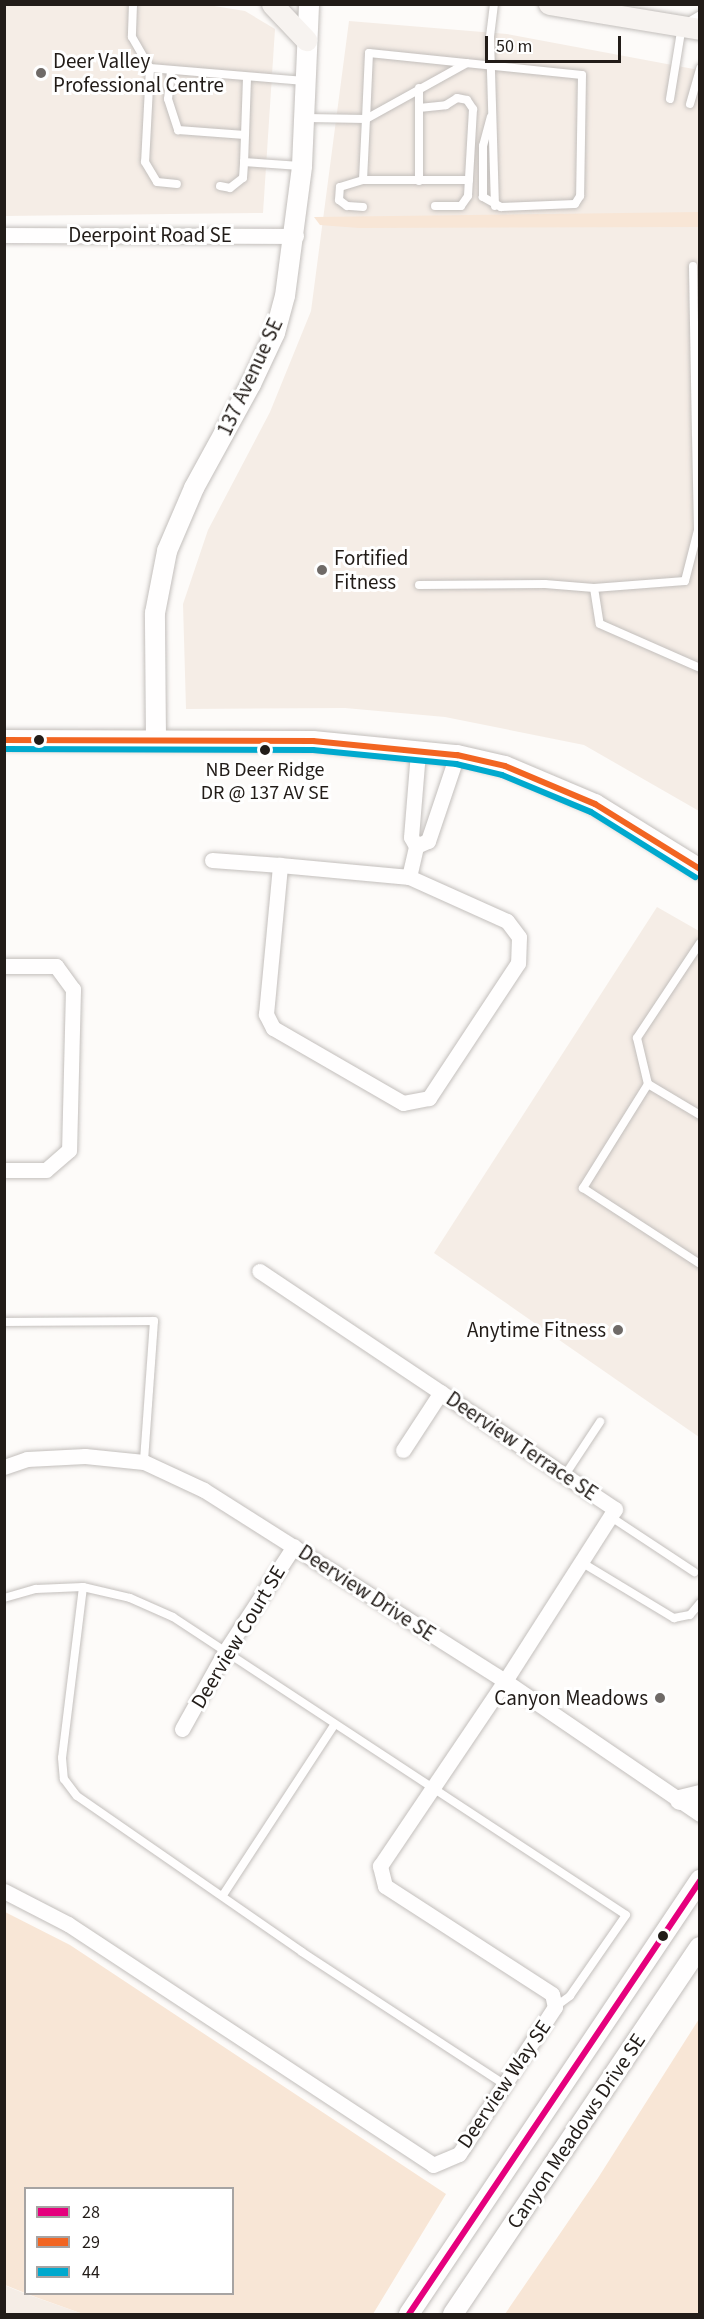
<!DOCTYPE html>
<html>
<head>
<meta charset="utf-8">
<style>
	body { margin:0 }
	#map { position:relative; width:704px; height:2319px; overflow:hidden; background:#fdfbf9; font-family:"Source Sans 3",sans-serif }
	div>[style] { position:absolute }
	.built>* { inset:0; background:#f5ede6 }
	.green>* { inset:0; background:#f8e6d6 }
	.roads { filter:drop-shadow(0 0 2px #c3bfbc) drop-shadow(0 0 2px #c3bfbc) }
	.service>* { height:8px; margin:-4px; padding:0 4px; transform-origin:4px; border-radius:4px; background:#fffefe }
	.minor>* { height:15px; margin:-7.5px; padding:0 7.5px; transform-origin:7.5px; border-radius:7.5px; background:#fffefe }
	.tertiary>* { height:20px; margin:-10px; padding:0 10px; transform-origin:10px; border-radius:10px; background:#fffefe }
	.secondary>* { height:21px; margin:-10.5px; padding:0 10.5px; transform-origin:10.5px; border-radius:10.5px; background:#f7f3f0 }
	.bus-1>* { height:6px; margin:-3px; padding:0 3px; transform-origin:3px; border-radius:3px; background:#e5007d }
	.bus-2>* { height:6px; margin:-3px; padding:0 3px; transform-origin:3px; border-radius:3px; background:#f26522 }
	.bus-3>* { height:6px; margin:-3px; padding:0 3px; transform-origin:3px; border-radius:3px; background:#00a9ce }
	.dots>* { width:16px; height:16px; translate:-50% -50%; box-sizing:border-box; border:3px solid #fff; border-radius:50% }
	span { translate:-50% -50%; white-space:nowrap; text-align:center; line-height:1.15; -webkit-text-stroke:6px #fff; paint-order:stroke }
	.bus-label { font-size:20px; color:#221c18 }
	.poi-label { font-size:21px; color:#221c18 }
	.left { translate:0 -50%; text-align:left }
	.right { translate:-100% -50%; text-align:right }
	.street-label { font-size:21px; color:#221c18 }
	.frame { position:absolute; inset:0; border:6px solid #221c18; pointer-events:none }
	.legend { position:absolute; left:24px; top:2187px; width:210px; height:108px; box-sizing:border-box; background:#fff; border:2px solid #a7a4a3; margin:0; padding:8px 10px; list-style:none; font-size:18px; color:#221c18 }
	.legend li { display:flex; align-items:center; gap:12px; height:30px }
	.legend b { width:30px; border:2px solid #a7a4a3 }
	.scale { position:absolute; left:485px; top:36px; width:136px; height:27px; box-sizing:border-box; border:3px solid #221c18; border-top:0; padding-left:8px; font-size:18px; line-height:21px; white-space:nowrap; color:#221c18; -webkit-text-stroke:4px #fff; paint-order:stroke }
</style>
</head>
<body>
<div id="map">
	<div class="built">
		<i style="clip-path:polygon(4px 5px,208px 5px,245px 11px,275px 29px,263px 213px,5px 216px)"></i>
		<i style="clip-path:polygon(349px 21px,507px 34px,699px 70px,699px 811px,584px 745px,445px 717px,345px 708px,186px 709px,183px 604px,208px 530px,270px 412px,311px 311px)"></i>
		<i style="clip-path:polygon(657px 907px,699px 931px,699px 1437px,434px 1253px)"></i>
		<i style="clip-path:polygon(4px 2285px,26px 2294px,83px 2314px,5px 2314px)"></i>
	</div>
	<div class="green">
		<i style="clip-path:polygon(699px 212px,699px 227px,359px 228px,320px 225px,314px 217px)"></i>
		<i style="clip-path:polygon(5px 1912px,70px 1945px,446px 2194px,373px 2314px,83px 2314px,27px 2294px,232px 2294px,232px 2188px,26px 2188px,25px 2293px,5px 2285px)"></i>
		<i style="clip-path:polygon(699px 2019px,699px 2314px,505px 2314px,598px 2178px)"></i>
	</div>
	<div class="roads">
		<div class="service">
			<i style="left:133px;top:4px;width:33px;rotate:92deg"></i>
			<i style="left:132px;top:37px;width:36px;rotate:60deg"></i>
			<i style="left:150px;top:68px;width:155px;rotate:4.8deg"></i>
			<i style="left:494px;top:4px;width:34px;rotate:97deg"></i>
			<i style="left:490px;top:38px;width:168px;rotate:88.3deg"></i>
			<i style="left:150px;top:68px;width:94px;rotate:93deg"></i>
			<i style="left:145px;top:162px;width:23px;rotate:59deg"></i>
			<i style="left:157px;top:182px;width:20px;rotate:6deg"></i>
			<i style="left:171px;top:71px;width:28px;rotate:96deg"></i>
			<i style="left:168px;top:99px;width:33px;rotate:72deg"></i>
			<i style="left:178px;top:130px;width:67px;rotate:4.3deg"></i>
			<i style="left:247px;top:78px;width:84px;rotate:92deg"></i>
			<i style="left:244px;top:162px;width:56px;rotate:4.1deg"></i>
			<i style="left:419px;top:88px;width:93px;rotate:90deg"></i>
			<i style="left:670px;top:99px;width:74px;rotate:-80.7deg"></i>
			<i style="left:682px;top:26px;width:21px;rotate:-31deg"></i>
			<i style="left:690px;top:104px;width:37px;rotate:-74deg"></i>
			<i style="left:419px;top:108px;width:27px;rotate:-6deg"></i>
			<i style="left:446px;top:105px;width:13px;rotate:-32deg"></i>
			<i style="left:457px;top:98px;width:10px;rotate:11deg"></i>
			<i style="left:467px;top:100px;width:11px;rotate:56deg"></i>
			<i style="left:473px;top:109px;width:87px;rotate:93.3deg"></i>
			<i style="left:468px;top:196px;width:12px;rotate:125deg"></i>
			<i style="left:461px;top:206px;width:26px;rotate:180deg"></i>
			<i style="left:306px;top:118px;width:60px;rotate:1deg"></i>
			<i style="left:366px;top:119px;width:66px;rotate:-87.4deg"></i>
			<i style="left:369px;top:53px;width:214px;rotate:5.9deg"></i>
			<i style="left:582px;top:75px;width:121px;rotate:90.9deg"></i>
			<i style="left:580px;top:196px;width:9px;rotate:122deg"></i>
			<i style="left:575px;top:204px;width:74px;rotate:177.7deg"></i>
			<i style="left:501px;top:207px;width:21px;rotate:-151deg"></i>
			<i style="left:483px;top:197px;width:51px;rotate:-90deg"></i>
			<i style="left:483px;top:146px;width:30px;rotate:-75deg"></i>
			<i style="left:363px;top:180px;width:61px;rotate:-87.2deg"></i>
			<i style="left:366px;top:119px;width:115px;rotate:-29deg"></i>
			<i style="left:220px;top:186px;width:10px;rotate:11deg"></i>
			<i style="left:230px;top:188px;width:16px;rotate:-38deg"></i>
			<i style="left:243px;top:178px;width:16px;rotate:-86deg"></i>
			<i style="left:363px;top:207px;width:16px;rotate:-176deg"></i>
			<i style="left:347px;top:206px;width:10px;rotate:-143deg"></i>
			<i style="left:339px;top:200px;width:13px;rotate:-86deg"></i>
			<i style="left:340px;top:187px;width:24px;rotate:-17deg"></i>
			<i style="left:363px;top:180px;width:106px"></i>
			<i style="left:693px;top:266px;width:168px;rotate:89deg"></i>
			<i style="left:419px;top:585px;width:126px;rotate:-0.5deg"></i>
			<i style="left:545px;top:584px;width:49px;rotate:4.7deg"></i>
			<i style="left:594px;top:588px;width:36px;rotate:81deg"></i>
			<i style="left:600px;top:624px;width:109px;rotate:23.7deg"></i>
			<i style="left:594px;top:588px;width:91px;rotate:-4.4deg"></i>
			<i style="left:685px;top:581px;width:53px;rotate:-75.7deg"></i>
			<i style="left:698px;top:530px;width:96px;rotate:-91.2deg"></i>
			<i style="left:696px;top:434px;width:4px"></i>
			<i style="left:700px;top:943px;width:114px;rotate:123.6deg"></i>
			<i style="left:637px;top:1038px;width:47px;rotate:76.6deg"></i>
			<i style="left:648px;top:1084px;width:61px;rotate:30.8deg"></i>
			<i style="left:648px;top:1084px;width:123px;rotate:122deg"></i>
			<i style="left:583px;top:1188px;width:140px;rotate:33deg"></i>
			<i style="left:4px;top:1322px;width:150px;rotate:-0.4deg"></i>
			<i style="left:154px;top:1321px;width:141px;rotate:94.1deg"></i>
			<i style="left:565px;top:1475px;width:64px;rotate:-56.6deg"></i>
			<i style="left:611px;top:1517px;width:100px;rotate:33.5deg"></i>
			<i style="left:581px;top:1562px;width:109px;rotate:31.1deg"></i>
			<i style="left:674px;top:1618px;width:16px;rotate:-11deg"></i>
			<i style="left:690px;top:1615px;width:16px;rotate:-50deg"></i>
			<i style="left:83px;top:1587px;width:172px;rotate:97deg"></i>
			<i style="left:62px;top:1758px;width:21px;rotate:85deg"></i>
			<i style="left:64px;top:1779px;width:21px;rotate:53deg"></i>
			<i style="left:77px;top:1796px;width:274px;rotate:34.7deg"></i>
			<i style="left:302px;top:1952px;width:241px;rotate:33.2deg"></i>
			<i style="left:4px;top:1598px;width:33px;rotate:-16deg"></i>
			<i style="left:36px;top:1589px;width:47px;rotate:-2.4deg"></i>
			<i style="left:83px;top:1587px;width:48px;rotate:13.2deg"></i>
			<i style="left:130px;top:1598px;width:47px;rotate:23.8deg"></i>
			<i style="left:173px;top:1617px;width:542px;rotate:33.34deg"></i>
			<i style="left:626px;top:1915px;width:98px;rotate:124.7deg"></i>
			<i style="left:570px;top:1996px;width:19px;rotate:144deg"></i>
			<i style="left:223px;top:1895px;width:204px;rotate:-56.8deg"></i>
		</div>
		<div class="minor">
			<i style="left:4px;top:235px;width:292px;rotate:0.2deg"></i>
			<i style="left:416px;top:846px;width:13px;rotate:-23deg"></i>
			<i style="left:428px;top:841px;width:91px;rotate:-71.4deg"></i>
			<i style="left:212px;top:860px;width:68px;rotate:4.2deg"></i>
			<i style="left:280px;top:865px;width:130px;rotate:5.3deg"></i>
			<i style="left:409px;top:877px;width:107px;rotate:24.2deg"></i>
			<i style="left:507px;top:921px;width:20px;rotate:53deg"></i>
			<i style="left:519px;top:937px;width:26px;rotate:92deg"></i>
			<i style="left:518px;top:963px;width:162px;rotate:123.4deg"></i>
			<i style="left:429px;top:1098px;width:26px;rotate:169deg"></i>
			<i style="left:403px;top:1103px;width:150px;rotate:-150deg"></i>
			<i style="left:273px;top:1028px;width:16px;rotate:-117deg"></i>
			<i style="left:266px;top:1014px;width:150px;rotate:-84.6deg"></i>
			<i style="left:409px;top:877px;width:32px;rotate:-77deg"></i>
			<i style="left:416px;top:846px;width:10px;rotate:-119deg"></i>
			<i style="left:411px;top:837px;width:85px;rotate:-85.3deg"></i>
			<i style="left:4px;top:966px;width:52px"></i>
			<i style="left:56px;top:966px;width:29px;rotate:54deg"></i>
			<i style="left:73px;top:989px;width:161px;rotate:91.4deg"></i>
			<i style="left:69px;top:1150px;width:30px;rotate:139deg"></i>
			<i style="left:46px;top:1170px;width:42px;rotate:180deg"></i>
			<i style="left:403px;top:1450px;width:69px;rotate:-56.8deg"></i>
			<i style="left:4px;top:1467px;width:24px;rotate:-19deg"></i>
			<i style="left:27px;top:1459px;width:58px;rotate:-3deg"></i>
			<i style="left:85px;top:1456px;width:59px;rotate:5.8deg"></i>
			<i style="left:144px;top:1462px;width:66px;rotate:25deg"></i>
			<i style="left:204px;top:1490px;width:356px;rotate:32.4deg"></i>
			<i style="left:505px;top:1681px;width:236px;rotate:34.3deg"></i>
			<i style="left:182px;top:1729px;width:90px;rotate:-60.9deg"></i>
			<i style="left:226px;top:1650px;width:124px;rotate:-56.8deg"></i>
			<i style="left:4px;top:1891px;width:72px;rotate:27.3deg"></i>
			<i style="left:68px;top:1924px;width:437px;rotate:33.4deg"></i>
			<i style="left:433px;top:2165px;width:28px;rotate:-23deg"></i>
			<i style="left:459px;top:2154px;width:176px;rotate:-56.9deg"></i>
			<i style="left:555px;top:2007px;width:13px;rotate:-103deg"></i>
			<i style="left:552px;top:1994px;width:199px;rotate:-147.1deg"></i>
			<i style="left:385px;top:1886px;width:21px;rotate:-104deg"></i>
			<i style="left:380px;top:1866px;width:223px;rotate:-56deg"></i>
			<i style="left:505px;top:1681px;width:204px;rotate:-57.4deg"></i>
			<i style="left:615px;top:1509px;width:428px;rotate:-146.2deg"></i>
		</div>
		<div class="tertiary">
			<i style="left:156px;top:739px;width:126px;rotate:-90.5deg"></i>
			<i style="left:155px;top:613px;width:63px;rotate:-79deg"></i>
			<i style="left:167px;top:551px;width:69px;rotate:-66.8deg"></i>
			<i style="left:194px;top:488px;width:119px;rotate:-61.3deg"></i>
			<i style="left:251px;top:384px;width:56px;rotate:-64.8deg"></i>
			<i style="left:275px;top:333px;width:38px;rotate:-75deg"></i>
			<i style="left:285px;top:296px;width:131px;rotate:-82.5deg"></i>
			<i style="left:302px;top:166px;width:162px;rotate:-87.5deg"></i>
			<i style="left:4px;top:740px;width:309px;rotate:0.2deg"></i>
			<i style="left:313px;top:741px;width:145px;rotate:5.6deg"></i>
			<i style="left:457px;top:755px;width:49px;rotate:12.9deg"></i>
			<i style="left:505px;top:766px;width:98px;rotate:22.9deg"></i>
			<i style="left:595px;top:804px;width:123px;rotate:31.8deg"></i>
			<i style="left:680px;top:1800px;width:21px;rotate:-14deg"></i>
			<i style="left:409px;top:2314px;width:523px;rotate:-56.16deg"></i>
			<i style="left:453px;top:2314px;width:442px;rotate:-56.1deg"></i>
		</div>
		<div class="secondary">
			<i style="left:272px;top:4px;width:50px;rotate:46.6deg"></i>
			<i style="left:549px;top:4px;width:153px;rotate:9.4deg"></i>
		</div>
	</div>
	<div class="bus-1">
		<i style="left:409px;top:2314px;width:522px;rotate:-56.1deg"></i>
	</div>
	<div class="bus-2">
		<i style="left:4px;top:740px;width:309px;rotate:0.2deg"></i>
		<i style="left:313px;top:741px;width:145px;rotate:5.6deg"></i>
		<i style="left:457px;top:755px;width:49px;rotate:12.9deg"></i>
		<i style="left:505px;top:766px;width:98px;rotate:22.9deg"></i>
		<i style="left:595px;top:804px;width:123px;rotate:31.8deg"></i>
	</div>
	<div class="bus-3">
		<i style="left:4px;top:749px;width:309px;rotate:0.2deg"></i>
		<i style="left:313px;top:750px;width:144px;rotate:5.6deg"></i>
		<i style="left:456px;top:764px;width:47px;rotate:13.4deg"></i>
		<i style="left:502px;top:775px;width:96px;rotate:22.6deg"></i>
		<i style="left:591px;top:812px;width:123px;rotate:32deg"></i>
	</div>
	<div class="dots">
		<i style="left:41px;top:73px;background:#6f6a67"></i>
		<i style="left:322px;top:570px;background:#6f6a67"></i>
		<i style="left:39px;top:740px;background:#221c18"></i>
		<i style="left:265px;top:750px;background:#221c18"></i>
		<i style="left:618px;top:1330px;background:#6f6a67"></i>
		<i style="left:660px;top:1698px;background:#6f6a67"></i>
		<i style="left:663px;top:1936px;background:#221c18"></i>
	</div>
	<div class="bus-label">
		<span style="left:265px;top:782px">NB Deer Ridge<br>DR @ 137 AV SE</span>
	</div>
	<div class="poi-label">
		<span class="left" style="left:53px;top:73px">Deer Valley<br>Professional Centre</span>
		<span class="left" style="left:334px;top:570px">Fortified<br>Fitness</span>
		<span class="right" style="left:606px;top:1330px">Anytime Fitness</span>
		<span class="right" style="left:648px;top:1698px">Canyon Meadows</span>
	</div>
	<div class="street-label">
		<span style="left:150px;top:235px">Deerpoint Road SE</span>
		<span style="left:250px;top:377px;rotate:-65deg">137 Avenue SE</span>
		<span style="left:522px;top:1446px;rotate:34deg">Deerview Terrace SE</span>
		<span style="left:367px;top:1593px;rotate:33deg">Deerview Drive SE</span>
		<span style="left:238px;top:1637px;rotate:-59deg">Deerview Court SE</span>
		<span style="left:504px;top:2084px;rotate:-56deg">Deerview Way SE</span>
		<span style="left:576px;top:2131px;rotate:-56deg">Canyon Meadows Drive SE</span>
	</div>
	<div class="frame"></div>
	<ul class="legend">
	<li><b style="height:8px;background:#e5007d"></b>28</li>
	<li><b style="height:8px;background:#f26522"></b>29</li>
	<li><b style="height:8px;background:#00a9ce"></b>44</li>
	</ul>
	<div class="scale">50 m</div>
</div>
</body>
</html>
